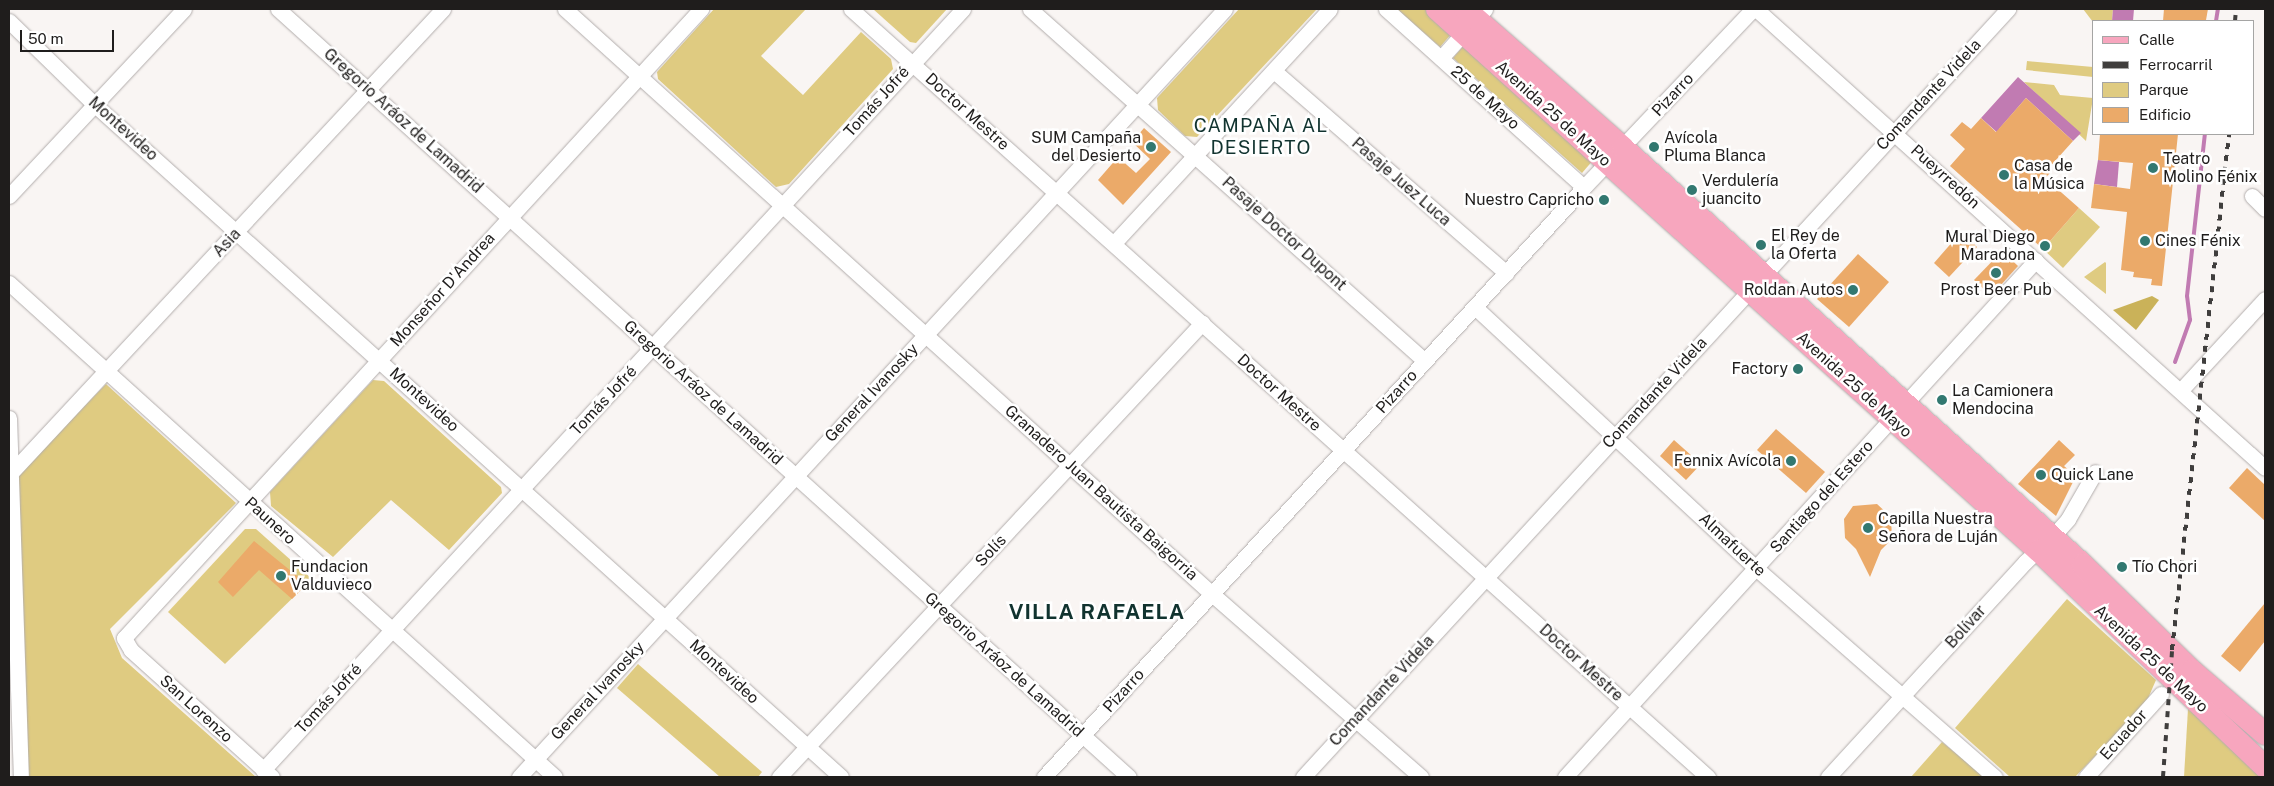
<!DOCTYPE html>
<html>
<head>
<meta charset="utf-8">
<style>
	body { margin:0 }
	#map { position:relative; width:2274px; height:786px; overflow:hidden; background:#f9f5f3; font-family:"Public Sans",sans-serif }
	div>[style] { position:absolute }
	.green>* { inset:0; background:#dfcb81 }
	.forest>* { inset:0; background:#cab259 }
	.water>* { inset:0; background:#c17bb2 }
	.stream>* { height:4px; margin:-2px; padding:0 2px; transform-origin:2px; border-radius:2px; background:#c17bb2 }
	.building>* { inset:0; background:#ebaa69 }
	.roads { filter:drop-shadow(0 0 1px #b2adac) drop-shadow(0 0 1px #b2adac) }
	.street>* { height:15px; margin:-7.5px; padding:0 7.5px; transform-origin:7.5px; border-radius:7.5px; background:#fff }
	.primary>* { height:22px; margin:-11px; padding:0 11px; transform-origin:11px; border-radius:11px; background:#f7a6be }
	.rail>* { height:4px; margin-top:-2px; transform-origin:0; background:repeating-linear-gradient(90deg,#403e3d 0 6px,transparent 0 12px) }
	.dots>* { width:14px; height:14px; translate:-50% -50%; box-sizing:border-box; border:2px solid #fff; border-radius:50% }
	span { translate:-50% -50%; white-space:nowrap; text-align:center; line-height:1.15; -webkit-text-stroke:5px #fff; paint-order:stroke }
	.street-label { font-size:16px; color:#1f1d1c }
	.poi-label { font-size:16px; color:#1f1d1c }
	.right { translate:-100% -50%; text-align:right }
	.left { translate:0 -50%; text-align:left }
	.quarter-label { font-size:19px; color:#11332f; letter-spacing:1px }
	.district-label { font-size:21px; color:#11332f; font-weight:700; letter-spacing:1px }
	.frame { position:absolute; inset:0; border:10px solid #1f1d1c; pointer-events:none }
	.legend { position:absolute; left:2092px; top:20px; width:162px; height:115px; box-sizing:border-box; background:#fff; border:1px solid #a5a5a4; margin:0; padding:6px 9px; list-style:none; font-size:15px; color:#1f1d1c }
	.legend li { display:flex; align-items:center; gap:10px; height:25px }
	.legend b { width:25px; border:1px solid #a5a5a4 }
	.scale { position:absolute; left:20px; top:30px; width:94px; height:22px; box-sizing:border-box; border:2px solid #1f1d1c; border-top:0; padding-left:6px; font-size:15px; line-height:18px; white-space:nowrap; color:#1f1d1c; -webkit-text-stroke:4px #fff; paint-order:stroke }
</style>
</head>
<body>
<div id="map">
	<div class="green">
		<i style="clip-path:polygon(714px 9px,806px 9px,761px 56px,803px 95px,861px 32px,891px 59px,893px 69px,789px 184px,776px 187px,658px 79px,657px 72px)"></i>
		<i style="clip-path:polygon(873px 9px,947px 9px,916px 43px,910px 42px)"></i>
		<i style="clip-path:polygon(1239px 9px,1317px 9px,1197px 137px,1185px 136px,1158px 110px,1157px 98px)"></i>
		<i style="clip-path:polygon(1397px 9px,1427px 9px,1453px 32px,1440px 47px)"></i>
		<i style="clip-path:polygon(2083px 9px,2113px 9px,2112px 21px,2093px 22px)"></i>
		<i style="clip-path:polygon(1466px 43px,1595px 158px,1582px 173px,1453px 58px)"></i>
		<i style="clip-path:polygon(2027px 61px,2093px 67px,2093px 77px,2026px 70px)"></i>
		<i style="clip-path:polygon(2024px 82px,2054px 85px,2060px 95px,2093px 98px,2086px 141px)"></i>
		<i style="clip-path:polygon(2079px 208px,2100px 227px,2063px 268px,2043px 249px)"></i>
		<i style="clip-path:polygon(2105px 262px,2106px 263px,2106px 294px,2084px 277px)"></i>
		<i style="clip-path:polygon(373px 380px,384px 381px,501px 487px,502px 493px,449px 550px,391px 500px,333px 557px,271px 506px,270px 492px)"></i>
		<i style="clip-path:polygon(106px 384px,236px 503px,110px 629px,122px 658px,256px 777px,21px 777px,11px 482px)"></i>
		<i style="clip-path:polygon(245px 529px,256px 529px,312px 579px,225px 664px,168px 612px)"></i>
		<i style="clip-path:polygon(2067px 599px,2156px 680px,2146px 703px,2075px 777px,2010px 777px,1955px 728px)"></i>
		<i style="clip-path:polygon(638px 664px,762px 772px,758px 777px,720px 777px,617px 688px)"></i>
		<i style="clip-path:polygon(2188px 709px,2221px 737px,2261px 777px,2184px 777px)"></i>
		<i style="clip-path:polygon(1942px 742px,1985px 777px,1911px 777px)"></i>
	</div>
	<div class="forest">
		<i style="clip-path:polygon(2152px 296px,2159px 300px,2136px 330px,2113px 310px)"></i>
	</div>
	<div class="water">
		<i style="clip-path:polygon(2113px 9px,2134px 9px,2133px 21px,2112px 21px)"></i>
		<i style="clip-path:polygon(2018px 77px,2081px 133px,2073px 141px,2026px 98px,1999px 129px,2021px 149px,2019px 152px,1981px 118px)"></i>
		<i style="clip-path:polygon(2098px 160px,2119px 162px,2117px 187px,2094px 184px)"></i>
	</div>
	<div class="stream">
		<i style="left:2216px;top:21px;width:12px;rotate:-81deg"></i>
		<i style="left:2175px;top:362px;width:45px;rotate:-70.3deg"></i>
		<i style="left:2190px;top:320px;width:24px;rotate:-97deg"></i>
		<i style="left:2187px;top:296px;width:163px;rotate:-83.7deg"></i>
	</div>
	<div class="building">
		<i style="clip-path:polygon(2164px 9px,2208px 9px,2206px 20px,2163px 21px)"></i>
		<i style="clip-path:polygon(2026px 98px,2073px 141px,2047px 170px,2050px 173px,2045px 178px,2079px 208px,2043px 249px,1950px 166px,1965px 149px,1950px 135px,1962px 122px,1971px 129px,1981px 118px,1996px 132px)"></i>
		<i style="clip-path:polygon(1144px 128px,1171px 152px,1123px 205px,1098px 180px,1118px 157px,1136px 173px,1150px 159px,1132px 142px)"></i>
		<i style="clip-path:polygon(2100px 134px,2178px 134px,2162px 286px,2151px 285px,2152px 279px,2133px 277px,2134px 272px,2121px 270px,2127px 212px,2091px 208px,2094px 184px,2130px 189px,2133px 163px,2098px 160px)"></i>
		<i style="clip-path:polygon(1961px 232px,1977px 247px,1949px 277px,1934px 263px)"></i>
		<i style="clip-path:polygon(2002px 251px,2018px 266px,1991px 296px,1974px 280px)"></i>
		<i style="clip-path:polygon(1858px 254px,1889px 282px,1849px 327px,1817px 299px)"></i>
		<i style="clip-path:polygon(1776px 429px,1825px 472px,1806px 493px,1757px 450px)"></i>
		<i style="clip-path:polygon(1674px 440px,1701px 464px,1686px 480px,1660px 456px)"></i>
		<i style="clip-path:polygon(2059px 440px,2075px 455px,2064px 466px,2076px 476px,2056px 516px,2018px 484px)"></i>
		<i style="clip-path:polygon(2247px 468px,2265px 485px,2265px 521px,2229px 488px)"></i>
		<i style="clip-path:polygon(1877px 504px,1891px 517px,1892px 539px,1881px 550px,1870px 577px,1856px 549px,1845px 538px,1844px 519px,1853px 506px)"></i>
		<i style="clip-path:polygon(254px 541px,307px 584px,292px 599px,259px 570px,233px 597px,218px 582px)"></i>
		<i style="clip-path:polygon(2265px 603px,2265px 641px,2240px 672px,2221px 656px)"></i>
	</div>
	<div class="roads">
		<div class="street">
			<i style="left:278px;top:9px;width:1146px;rotate:42.07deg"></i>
			<i style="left:565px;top:9px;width:872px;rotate:42.12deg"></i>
			<i style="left:1212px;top:594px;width:278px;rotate:41.2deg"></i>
			<i style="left:851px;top:9px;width:1151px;rotate:41.87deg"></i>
			<i style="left:1030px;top:9px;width:529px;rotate:41.71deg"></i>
			<i style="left:1386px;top:9px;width:266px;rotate:42deg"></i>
			<i style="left:1756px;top:9px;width:685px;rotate:42.04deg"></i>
			<i style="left:9px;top:21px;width:120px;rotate:44.3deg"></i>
			<i style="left:95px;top:105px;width:1004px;rotate:42.01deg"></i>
			<i style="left:1441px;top:58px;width:66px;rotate:-48.1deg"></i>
			<i style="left:1274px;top:71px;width:308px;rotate:41deg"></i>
			<i style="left:9px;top:196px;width:256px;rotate:-46.9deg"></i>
			<i style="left:2252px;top:196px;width:18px;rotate:45deg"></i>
			<i style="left:1114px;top:243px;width:318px;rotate:-47.3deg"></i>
			<i style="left:9px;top:283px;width:736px;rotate:42.14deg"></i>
			<i style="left:1475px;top:307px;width:385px;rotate:42.9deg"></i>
			<i style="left:1757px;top:569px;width:316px;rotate:41.2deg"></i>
			<i style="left:2181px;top:390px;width:124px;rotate:-47.3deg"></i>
			<i style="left:9px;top:418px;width:359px;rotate:88.1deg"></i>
			<i style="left:9px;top:475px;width:637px;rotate:-47.04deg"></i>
			<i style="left:263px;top:770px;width:1034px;rotate:-47.39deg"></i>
			<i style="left:272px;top:777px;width:190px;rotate:-138deg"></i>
			<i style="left:131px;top:650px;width:14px;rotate:-120deg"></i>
			<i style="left:124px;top:638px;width:854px;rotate:-47.47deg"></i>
			<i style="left:519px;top:777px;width:1043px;rotate:-47.41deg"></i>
			<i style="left:779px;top:777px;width:621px;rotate:-47.02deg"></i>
			<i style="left:1044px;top:777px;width:800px;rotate:-47.53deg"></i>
			<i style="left:1584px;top:187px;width:245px;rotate:-46.5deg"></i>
			<i style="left:1303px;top:777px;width:1043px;rotate:-47.45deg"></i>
			<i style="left:1565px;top:777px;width:699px;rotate:-47.67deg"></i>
			<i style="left:1828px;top:777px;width:292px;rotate:-47.5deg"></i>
			<i style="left:2025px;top:562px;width:37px;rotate:-43deg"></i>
			<i style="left:2052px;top:537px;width:24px;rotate:-48deg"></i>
			<i style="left:2068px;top:519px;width:54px;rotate:-60.1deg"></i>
			<i style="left:2086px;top:777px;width:112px;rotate:-47.9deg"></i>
		</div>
		<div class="primary">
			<i style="left:1437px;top:9px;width:810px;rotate:42deg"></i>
			<i style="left:2039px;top:551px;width:313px;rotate:43.7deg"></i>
			<i style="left:1465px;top:9px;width:210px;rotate:41.3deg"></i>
			<i style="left:1623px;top:148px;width:621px;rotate:42.19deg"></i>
			<i style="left:2083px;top:565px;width:152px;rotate:44.2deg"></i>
			<i style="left:2192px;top:671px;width:96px;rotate:40.8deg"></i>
		</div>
	</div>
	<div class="rail">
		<i style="left:2235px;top:21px;width:12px;rotate:-85deg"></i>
		<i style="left:2163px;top:777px;width:127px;rotate:-85.9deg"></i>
		<i style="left:2172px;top:650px;width:519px;rotate:-83.7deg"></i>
	</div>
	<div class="dots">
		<i style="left:1151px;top:147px;background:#327870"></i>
		<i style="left:1654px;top:147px;background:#327870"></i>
		<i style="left:2153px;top:168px;background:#327870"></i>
		<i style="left:2004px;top:175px;background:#327870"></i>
		<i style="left:1692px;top:190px;background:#327870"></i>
		<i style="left:1604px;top:200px;background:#327870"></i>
		<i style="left:2145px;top:241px;background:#327870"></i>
		<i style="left:1761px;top:245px;background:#327870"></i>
		<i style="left:2045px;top:246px;background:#327870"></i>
		<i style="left:1996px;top:273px;background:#327870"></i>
		<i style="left:1853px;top:290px;background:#327870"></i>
		<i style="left:1798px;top:369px;background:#327870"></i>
		<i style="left:1942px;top:400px;background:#327870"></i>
		<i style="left:1791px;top:461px;background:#327870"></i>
		<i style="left:2041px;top:475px;background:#327870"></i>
		<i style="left:1868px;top:528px;background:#327870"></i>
		<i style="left:2122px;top:567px;background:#327870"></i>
		<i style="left:281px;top:576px;background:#327870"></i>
	</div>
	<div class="street-label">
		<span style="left:1673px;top:95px;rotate:-47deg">Pizarro</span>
		<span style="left:1929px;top:95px;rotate:-47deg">Comandante Videla</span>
		<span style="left:1485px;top:98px;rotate:42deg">25 de Mayo</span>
		<span style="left:877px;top:102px;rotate:-48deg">Tomás Jofré</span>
		<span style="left:967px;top:112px;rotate:42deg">Doctor Mestre</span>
		<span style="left:1553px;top:114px;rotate:42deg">Avenida 25 de Mayo</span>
		<span style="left:403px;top:121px;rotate:42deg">Gregorio Aráoz de Lamadrid</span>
		<span style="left:123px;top:129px;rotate:42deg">Montevideo</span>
		<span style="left:1945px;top:177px;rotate:42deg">Pueyrredón</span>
		<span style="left:1401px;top:182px;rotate:41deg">Pasaje Juez Luca</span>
		<span style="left:1284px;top:234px;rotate:42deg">Pasaje Doctor Dupont</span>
		<span style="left:227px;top:243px;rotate:-47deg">Asia</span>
		<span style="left:443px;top:290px;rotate:-48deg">Monseñor D'Andrea</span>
		<span style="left:1854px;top:385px;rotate:42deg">Avenida 25 de Mayo</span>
		<span style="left:1397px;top:392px;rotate:-48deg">Pizarro</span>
		<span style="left:703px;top:393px;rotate:42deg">Gregorio Aráoz de Lamadrid</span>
		<span style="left:872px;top:393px;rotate:-47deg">General Ivanosky</span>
		<span style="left:1279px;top:393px;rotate:42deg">Doctor Mestre</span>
		<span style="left:1655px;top:393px;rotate:-47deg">Comandante Videla</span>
		<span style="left:424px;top:400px;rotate:42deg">Montevideo</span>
		<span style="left:604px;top:401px;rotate:-47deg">Tomás Jofré</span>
		<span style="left:1101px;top:493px;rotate:42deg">Granadero Juan Bautista Baigorria</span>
		<span style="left:1822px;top:497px;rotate:-48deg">Santiago del Estero</span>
		<span style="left:270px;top:521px;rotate:42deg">Paunero</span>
		<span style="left:1732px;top:545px;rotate:43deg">Almafuerte</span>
		<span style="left:991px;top:551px;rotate:-47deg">Solís</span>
		<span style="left:1966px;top:627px;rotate:-48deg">Bolívar</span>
		<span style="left:2151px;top:659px;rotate:43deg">Avenida 25 de Mayo</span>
		<span style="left:1581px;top:663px;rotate:42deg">Doctor Mestre</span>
		<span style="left:1004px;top:665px;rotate:42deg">Gregorio Aráoz de Lamadrid</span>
		<span style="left:724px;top:672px;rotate:42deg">Montevideo</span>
		<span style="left:598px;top:691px;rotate:-47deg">General Ivanosky</span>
		<span style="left:1124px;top:691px;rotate:-48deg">Pizarro</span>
		<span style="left:1382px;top:691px;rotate:-47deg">Comandante Videla</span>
		<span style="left:329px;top:699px;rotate:-47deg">Tomás Jofré</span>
		<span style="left:196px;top:709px;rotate:42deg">San Lorenzo</span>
		<span style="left:2124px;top:735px;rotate:-48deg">Ecuador</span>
	</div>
	<div class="poi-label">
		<span class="right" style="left:1141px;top:147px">SUM Campaña<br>del Desierto</span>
		<span class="left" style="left:1664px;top:147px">Avícola<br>Pluma Blanca</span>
		<span class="left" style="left:2163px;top:168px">Teatro<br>Molino Fénix</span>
		<span class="left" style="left:2014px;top:175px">Casa de<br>la Música</span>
		<span class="left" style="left:1702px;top:190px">Verdulería<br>juancito</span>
		<span class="right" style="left:1594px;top:200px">Nuestro Capricho</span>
		<span class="left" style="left:1771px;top:245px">El Rey de<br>la Oferta</span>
		<span class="right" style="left:2035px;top:246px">Mural Diego<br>Maradona</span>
		<span class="left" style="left:2155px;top:241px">Cines Fénix</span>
		<span class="right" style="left:1843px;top:290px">Roldan Autos</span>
		<span style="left:1996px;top:290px">Prost Beer Pub</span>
		<span class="right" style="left:1788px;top:369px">Factory</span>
		<span class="left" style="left:1952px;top:400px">La Camionera<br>Mendocina</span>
		<span class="right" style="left:1781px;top:461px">Fennix Avícola</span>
		<span class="left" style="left:2051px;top:475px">Quick Lane</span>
		<span class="left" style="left:1878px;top:528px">Capilla Nuestra<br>Señora de Luján</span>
		<span class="left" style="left:291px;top:576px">Fundacion<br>Valduvieco</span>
		<span class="left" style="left:2132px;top:567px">Tío Chori</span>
	</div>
	<div class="quarter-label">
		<span style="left:1261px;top:137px">CAMPAÑA AL<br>DESIERTO</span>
	</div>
	<div class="district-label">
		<span style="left:1097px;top:612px">VILLA RAFAELA</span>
	</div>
	<div class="frame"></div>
	<ul class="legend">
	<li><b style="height:6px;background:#f7a6be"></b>Calle</li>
	<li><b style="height:6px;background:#403e3d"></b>Ferrocarril</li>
	<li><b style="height:14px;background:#dfcb81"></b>Parque</li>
	<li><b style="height:14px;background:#ebaa69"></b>Edificio</li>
	</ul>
	<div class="scale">50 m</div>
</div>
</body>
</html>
